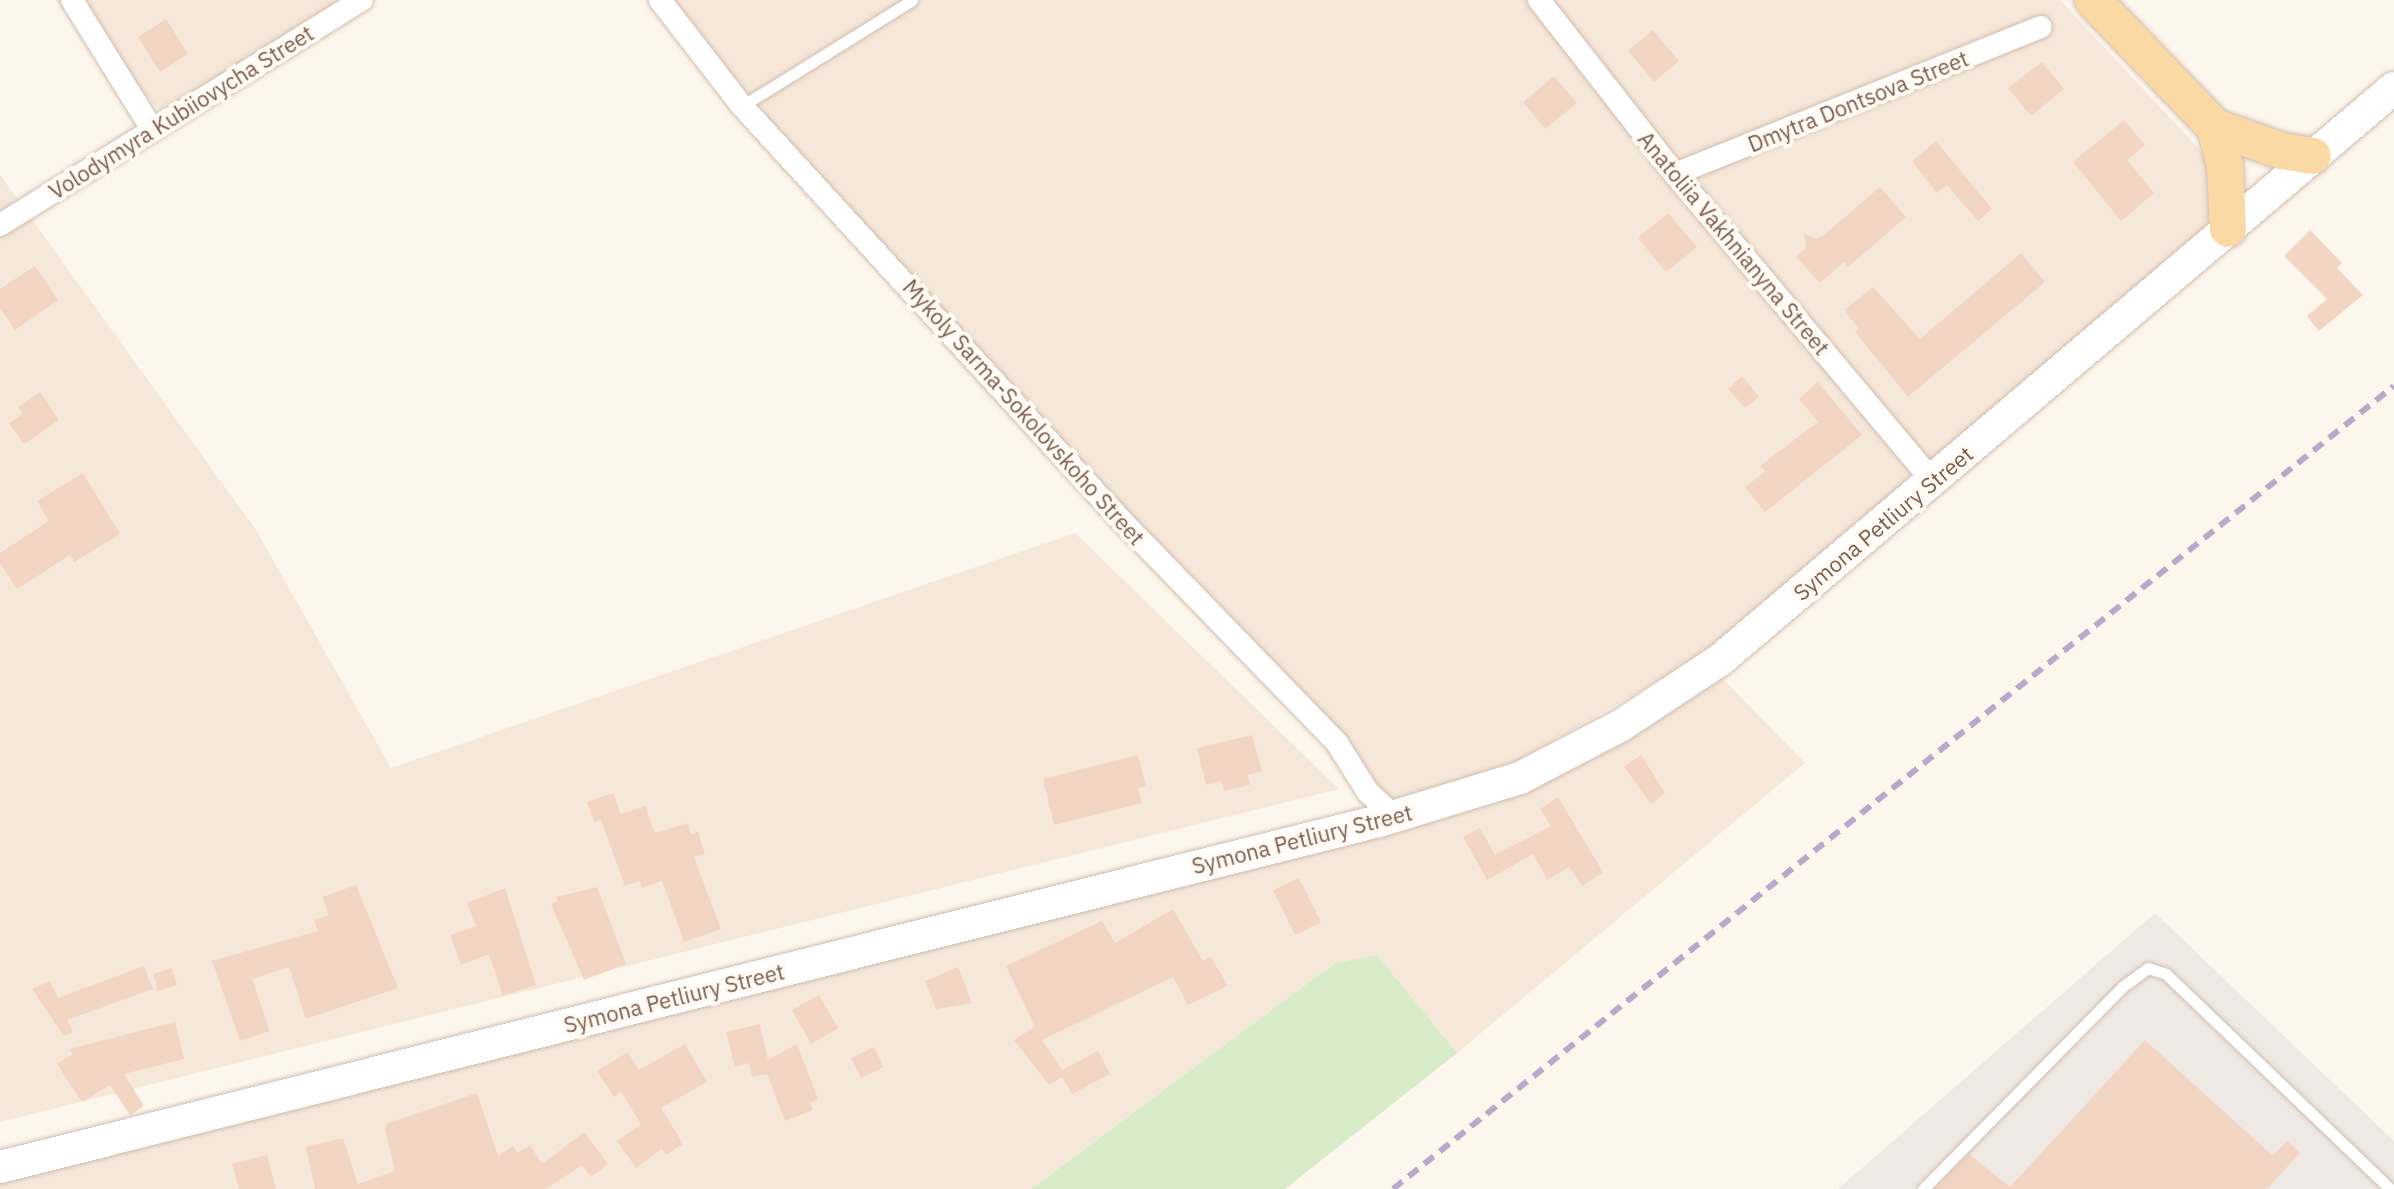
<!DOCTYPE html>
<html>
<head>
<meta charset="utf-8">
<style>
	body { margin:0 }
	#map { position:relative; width:2394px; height:1189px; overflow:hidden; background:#fdf6ec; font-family:"IBM Plex Sans",sans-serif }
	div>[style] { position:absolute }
	.residential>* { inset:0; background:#f5e8da }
	.industrial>* { inset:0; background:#efe9e4 }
	.green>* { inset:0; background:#d8ecc9 }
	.building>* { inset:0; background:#f3d5c3 }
	.roads { filter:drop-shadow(0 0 2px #d1beb0) drop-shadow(0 0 2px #d1beb0) }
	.lane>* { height:11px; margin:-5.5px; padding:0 5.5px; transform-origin:5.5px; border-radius:5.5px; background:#fff }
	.street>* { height:22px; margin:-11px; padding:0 11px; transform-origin:11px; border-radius:11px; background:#fff }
	.secondary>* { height:32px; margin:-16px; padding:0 16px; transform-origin:16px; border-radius:16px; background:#fff }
	.primary>* { height:36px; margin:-18px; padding:0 18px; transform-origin:18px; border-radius:18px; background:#fbd9a5 }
	.rail>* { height:6px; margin-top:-3px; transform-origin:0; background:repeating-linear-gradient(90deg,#b9a8c9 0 12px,transparent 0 20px) }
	span { translate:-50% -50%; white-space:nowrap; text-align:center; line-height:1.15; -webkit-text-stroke:8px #fffaf3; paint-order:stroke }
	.street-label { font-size:22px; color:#7a5c4d }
</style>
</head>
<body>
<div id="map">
	<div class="residential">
		<i style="clip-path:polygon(55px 0,353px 0,166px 117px)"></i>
		<i style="clip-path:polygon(663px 0,2060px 0,2199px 149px,2214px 179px,2207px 226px,1703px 655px,1499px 772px,1392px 802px,743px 103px)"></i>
		<i style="clip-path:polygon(0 175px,256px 530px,391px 768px,1075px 533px,1339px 789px,0 1122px)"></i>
		<i style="clip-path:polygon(1718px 674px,1805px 763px,1457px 1053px,1377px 955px,1335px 963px,1031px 1189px,0 1189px,0 1175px,1387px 827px)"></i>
	</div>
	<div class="industrial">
		<i style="clip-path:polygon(2155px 913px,2394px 1141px,2394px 1189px,1838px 1189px)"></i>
	</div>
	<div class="green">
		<i style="clip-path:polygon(1377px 955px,1457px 1053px,1285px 1189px,1031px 1189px,1335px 963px)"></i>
	</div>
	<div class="building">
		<i style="clip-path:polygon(166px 19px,188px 54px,160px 72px,138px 37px)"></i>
		<i style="clip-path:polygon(1653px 30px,1679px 61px,1654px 82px,1628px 51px)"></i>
		<i style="clip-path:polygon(2042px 62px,2064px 89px,2031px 116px,2008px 88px)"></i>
		<i style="clip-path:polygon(1554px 76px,1577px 103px,1545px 129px,1523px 102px)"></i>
		<i style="clip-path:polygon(2124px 120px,2145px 145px,2127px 160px,2154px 193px,2121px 221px,2073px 162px)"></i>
		<i style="clip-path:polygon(1936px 141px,1992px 209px,1978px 221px,1947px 185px,1937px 193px,1912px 161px)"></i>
		<i style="clip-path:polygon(1880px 187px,1906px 217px,1848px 267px,1844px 262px,1820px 283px,1796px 257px,1806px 248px,1804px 233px,1816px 239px,1826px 233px)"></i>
		<i style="clip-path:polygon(1668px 213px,1697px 247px,1666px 272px,1638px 238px)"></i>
		<i style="clip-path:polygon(2310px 230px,2342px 263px,2337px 268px,2363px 295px,2319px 331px,2307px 316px,2327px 299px,2284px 256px)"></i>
		<i style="clip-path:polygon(2021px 253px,2045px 282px,1908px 397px,1855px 332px,1859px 329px,1844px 310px,1873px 287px,1920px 339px)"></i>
		<i style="clip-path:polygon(35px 266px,58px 300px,15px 330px,0 308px,0 289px)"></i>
		<i style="clip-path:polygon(1742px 376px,1759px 397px,1745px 408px,1728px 389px)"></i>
		<i style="clip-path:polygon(1818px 382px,1862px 435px,1765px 512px,1745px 487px,1765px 472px,1760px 466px,1818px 422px,1799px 399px)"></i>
		<i style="clip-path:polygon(40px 392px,59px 420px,24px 444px,9px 423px,23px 414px,18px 407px)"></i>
		<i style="clip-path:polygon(83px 473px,120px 534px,74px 562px,70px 555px,17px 589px,0 563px,0 553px,49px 521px,37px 501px)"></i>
		<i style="clip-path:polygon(1252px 735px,1262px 771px,1248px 775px,1250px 785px,1224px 791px,1221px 781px,1206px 785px,1197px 748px)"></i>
		<i style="clip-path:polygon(1138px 755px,1146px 786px,1138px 788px,1142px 803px,1054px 825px,1043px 779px)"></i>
		<i style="clip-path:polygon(1641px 755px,1665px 793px,1651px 804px,1624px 767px)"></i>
		<i style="clip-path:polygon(613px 793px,621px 814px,645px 806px,655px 833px,688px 823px,691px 834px,698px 832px,705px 854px,694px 857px,721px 929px,684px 942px,662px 881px,642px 888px,639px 881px,625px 886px,601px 820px,594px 822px,587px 802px)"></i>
		<i style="clip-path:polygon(1558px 797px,1603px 872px,1582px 886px,1569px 867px,1547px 880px,1533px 854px,1487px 880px,1463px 837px,1480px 828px,1495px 855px,1551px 826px,1540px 809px)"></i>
		<i style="clip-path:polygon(1299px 878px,1321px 922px,1295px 935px,1273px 890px)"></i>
		<i style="clip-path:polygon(356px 885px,398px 988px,306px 1019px,289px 967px,252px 979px,270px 1031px,240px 1041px,212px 961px,318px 931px,314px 920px,329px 915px,322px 897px)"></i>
		<i style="clip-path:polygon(597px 887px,626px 964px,584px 980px,551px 904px,558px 901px,556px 897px)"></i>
		<i style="clip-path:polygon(505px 888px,536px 985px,503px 996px,489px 954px,461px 965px,450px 935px,476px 926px,467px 903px)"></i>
		<i style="clip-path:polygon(1173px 909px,1203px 961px,1210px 956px,1228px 986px,1188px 1005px,1173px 977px,1042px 1040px,1062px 1070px,1098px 1051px,1110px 1074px,1072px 1094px,1062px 1077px,1049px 1085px,1014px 1040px,1034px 1027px,1038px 1033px,1006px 966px,1102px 921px,1115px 943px)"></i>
		<i style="clip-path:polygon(144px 966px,153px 989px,67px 1020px,73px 1032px,64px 1036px,32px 989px,50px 981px,58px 998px)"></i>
		<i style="clip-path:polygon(958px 967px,972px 1003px,936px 1009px,925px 981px)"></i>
		<i style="clip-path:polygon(172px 968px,177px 985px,158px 991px,153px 974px)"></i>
		<i style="clip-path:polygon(819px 995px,838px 1028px,811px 1044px,792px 1010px)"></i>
		<i style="clip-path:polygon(175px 1022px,184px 1059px,124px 1074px,144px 1106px,130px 1115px,110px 1085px,82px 1102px,57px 1064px,73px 1054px,69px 1049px)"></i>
		<i style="clip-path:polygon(760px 1024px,768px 1060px,797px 1044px,818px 1099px,810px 1103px,813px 1110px,785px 1121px,767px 1074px,752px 1077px,749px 1063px,735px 1067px,726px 1032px)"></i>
		<i style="clip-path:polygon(2145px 1040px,2273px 1156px,2287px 1141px,2300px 1153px,2267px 1189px,1935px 1189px,1969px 1154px,2010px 1187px)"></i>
		<i style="clip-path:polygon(685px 1044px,707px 1082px,661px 1108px,683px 1144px,666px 1155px,662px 1149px,636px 1168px,617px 1141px,641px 1124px,621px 1092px,614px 1097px,597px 1071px,628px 1052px,639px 1070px)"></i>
		<i style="clip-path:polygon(874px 1047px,884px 1067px,861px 1078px,851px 1058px)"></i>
		<i style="clip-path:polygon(477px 1093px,498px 1156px,513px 1146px,517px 1153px,530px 1145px,542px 1164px,584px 1132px,608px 1164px,591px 1177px,582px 1165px,546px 1189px,315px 1189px,306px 1147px,343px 1138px,358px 1184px,395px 1171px,385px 1129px,388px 1123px)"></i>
		<i style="clip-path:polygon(267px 1155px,276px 1189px,239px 1189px,232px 1164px)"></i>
	</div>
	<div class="roads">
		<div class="lane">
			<i style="left:742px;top:106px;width:200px;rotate:-31.9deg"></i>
			<i style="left:1923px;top:1189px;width:284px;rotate:-45.4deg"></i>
			<i style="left:2122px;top:987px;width:32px;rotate:-36deg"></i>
			<i style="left:2148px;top:968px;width:19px;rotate:18deg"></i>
			<i style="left:2166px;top:974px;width:310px;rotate:43.8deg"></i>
		</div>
		<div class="street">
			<i style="left:72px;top:0;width:152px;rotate:58.2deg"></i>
			<i style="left:660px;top:0;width:134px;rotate:52.3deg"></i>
			<i style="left:742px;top:106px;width:560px;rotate:47.53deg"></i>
			<i style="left:1120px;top:519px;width:312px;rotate:45.9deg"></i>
			<i style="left:1337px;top:743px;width:58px;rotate:57.7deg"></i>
			<i style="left:1368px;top:792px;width:35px;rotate:43deg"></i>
			<i style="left:1539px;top:0;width:221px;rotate:52deg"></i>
			<i style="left:1675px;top:174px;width:402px;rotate:50deg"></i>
			<i style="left:1675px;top:174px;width:394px;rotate:-21.9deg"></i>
			<i style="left:0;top:225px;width:426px;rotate:-31.9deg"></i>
		</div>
		<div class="secondary">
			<i style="left:0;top:1167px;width:1422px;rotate:-14.09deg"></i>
			<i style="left:1379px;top:821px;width:147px;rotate:-17deg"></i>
			<i style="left:1520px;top:778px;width:113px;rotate:-27.5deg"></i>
			<i style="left:1620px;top:726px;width:120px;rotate:-33.4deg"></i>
			<i style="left:1720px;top:660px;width:884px;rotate:-40.32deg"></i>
		</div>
		<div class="primary">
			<i style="left:2093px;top:0;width:176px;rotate:46.2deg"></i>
			<i style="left:2215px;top:127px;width:71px;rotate:19.7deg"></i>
			<i style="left:2282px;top:151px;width:31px;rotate:9deg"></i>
			<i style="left:2215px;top:127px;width:40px;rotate:75.6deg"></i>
			<i style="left:2225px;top:166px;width:63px;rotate:87.3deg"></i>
		</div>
	</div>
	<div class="rail">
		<i style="left:1393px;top:1189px;width:1283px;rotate:-38.74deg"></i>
	</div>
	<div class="street-label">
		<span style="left:1858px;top:101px;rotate:-22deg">Dmytra Dontsova Street</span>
		<span style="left:181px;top:112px;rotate:-32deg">Volodymyra Kubiiovycha Street</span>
		<span style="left:1734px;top:243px;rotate:50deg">Anatoliia Vakhnianyna Street</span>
		<span style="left:1024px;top:412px;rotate:48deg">Mykoly Sarma-Sokolovskoho Street</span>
		<span style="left:1883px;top:523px;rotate:-40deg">Symona Petliury Street</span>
		<span style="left:1302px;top:839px;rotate:-14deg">Symona Petliury Street</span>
		<span style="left:674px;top:998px;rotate:-14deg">Symona Petliury Street</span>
	</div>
</div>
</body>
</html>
